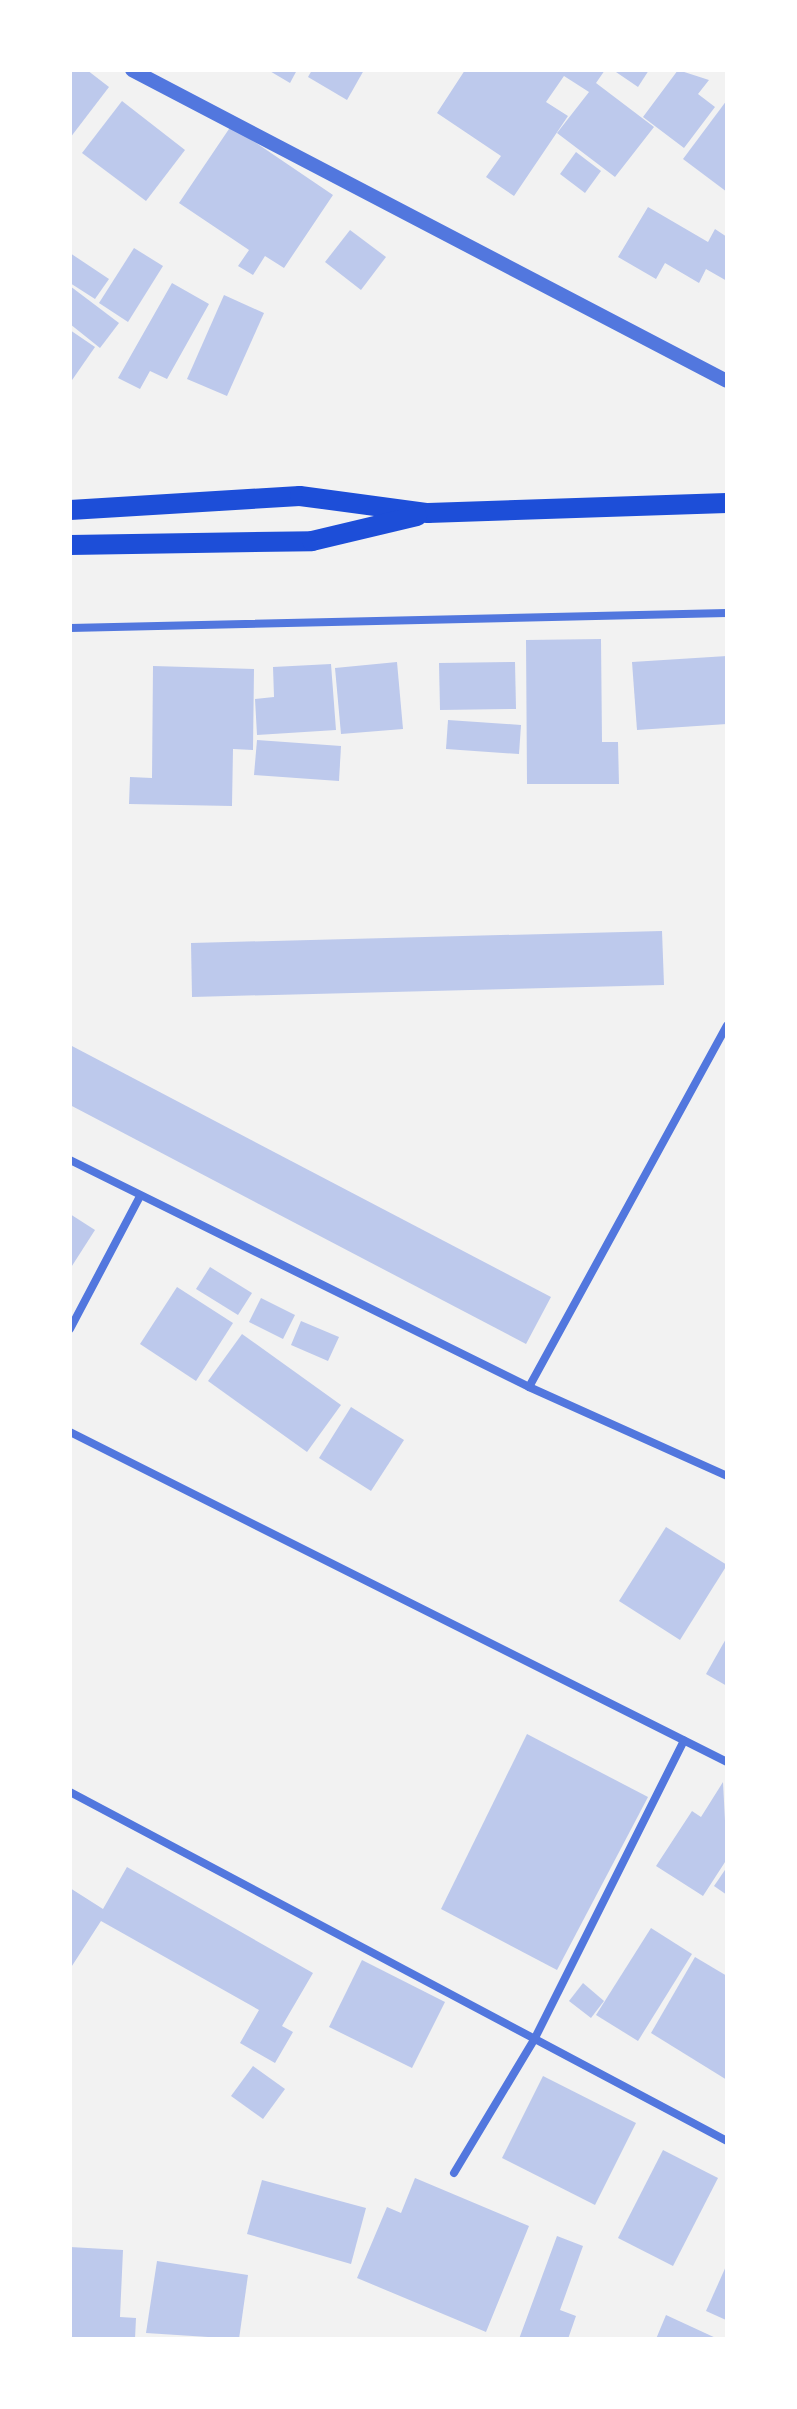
<!DOCTYPE html>
<html>
<head>
<meta charset="utf-8">
<style>
	body { margin:0 }
	#map { position:relative; width:797px; height:2409px; overflow:hidden; background:#f2f2f2; font-family:Quicksand,sans-serif }
	div>[style] { position:absolute }
	.building>* { inset:0; background:#bdc9ec }
	.minor>* { height:8px; margin:-4px; padding:0 4px; transform-origin:4px; border-radius:4px; background:#5277de }
	.tertiary>* { height:14px; margin:-7px; padding:0 7px; transform-origin:7px; border-radius:7px; background:#5277de }
	.primary>* { height:20px; margin:-10px; padding:0 10px; transform-origin:10px; border-radius:10px; background:#1d4ed8 }
	span { translate:-50% -50%; white-space:nowrap; text-align:center; line-height:1.15; -webkit-text-stroke:6px #fff; paint-order:stroke }
	.frame { position:absolute; inset:0; border:72px solid #fff; pointer-events:none }
</style>
</head>
<body>
<div id="map">
	<div class="building">
		<i style="clip-path:polygon(70px 70px,87px 70px,109px 87px,70px 138px)"></i>
		<i style="clip-path:polygon(268px 70px,297px 70px,290px 83px)"></i>
		<i style="clip-path:polygon(312px 70px,364px 70px,347px 100px,308px 77px)"></i>
		<i style="clip-path:polygon(465px 70px,605px 70px,596px 83px,654px 127px,615px 177px,557px 133px,589px 92px,564px 76px,546px 102px,568px 116px,514px 196px,486px 177px,501px 156px,437px 113px)"></i>
		<i style="clip-path:polygon(613px 70px,649px 70px,638px 87px)"></i>
		<i style="clip-path:polygon(678px 70px,709px 80px,698px 94px,715px 107px,684px 148px,643px 117px)"></i>
		<i style="clip-path:polygon(727px 100px,727px 192px,683px 159px)"></i>
		<i style="clip-path:polygon(122px 101px,185px 150px,146px 201px,82px 153px)"></i>
		<i style="clip-path:polygon(231px 126px,333px 195px,284px 268px,265px 256px,253px 275px,238px 266px,249px 250px,179px 203px)"></i>
		<i style="clip-path:polygon(576px 152px,601px 171px,585px 193px,560px 174px)"></i>
		<i style="clip-path:polygon(648px 207px,708px 242px,715px 229px,727px 237px,727px 281px,706px 269px,699px 283px,665px 263px,656px 279px,618px 257px)"></i>
		<i style="clip-path:polygon(350px 230px,386px 257px,361px 290px,325px 262px)"></i>
		<i style="clip-path:polygon(134px 248px,163px 266px,128px 322px,99px 303px)"></i>
		<i style="clip-path:polygon(70px 253px,109px 279px,95px 299px,70px 283px)"></i>
		<i style="clip-path:polygon(172px 283px,209px 304px,167px 379px,150px 371px,140px 389px,118px 378px)"></i>
		<i style="clip-path:polygon(70px 286px,119px 323px,100px 348px,70px 324px)"></i>
		<i style="clip-path:polygon(224px 295px,264px 313px,227px 396px,187px 379px)"></i>
		<i style="clip-path:polygon(70px 330px,95px 347px,70px 383px)"></i>
		<i style="clip-path:polygon(601px 639px,602px 742px,618px 742px,619px 784px,527px 784px,526px 640px)"></i>
		<i style="clip-path:polygon(727px 656px,727px 724px,637px 730px,632px 662px)"></i>
		<i style="clip-path:polygon(397px 662px,403px 729px,341px 734px,335px 668px)"></i>
		<i style="clip-path:polygon(515px 662px,516px 709px,440px 710px,439px 663px)"></i>
		<i style="clip-path:polygon(331px 664px,336px 730px,257px 735px,255px 699px,274px 697px,273px 667px)"></i>
		<i style="clip-path:polygon(153px 666px,254px 669px,253px 750px,233px 749px,232px 806px,129px 804px,130px 777px,152px 778px)"></i>
		<i style="clip-path:polygon(448px 720px,521px 725px,519px 754px,446px 749px)"></i>
		<i style="clip-path:polygon(257px 740px,341px 746px,339px 781px,254px 775px)"></i>
		<i style="clip-path:polygon(662px 931px,664px 985px,192px 997px,191px 943px)"></i>
		<i style="clip-path:polygon(70px 1045px,551px 1297px,526px 1344px,70px 1105px)"></i>
		<i style="clip-path:polygon(70px 1214px,95px 1230px,70px 1269px)"></i>
		<i style="clip-path:polygon(210px 1267px,252px 1293px,238px 1315px,196px 1289px)"></i>
		<i style="clip-path:polygon(177px 1287px,233px 1323px,196px 1381px,140px 1344px)"></i>
		<i style="clip-path:polygon(261px 1298px,295px 1315px,283px 1339px,249px 1322px)"></i>
		<i style="clip-path:polygon(301px 1321px,339px 1337px,328px 1361px,291px 1345px)"></i>
		<i style="clip-path:polygon(242px 1334px,341px 1405px,307px 1452px,208px 1381px)"></i>
		<i style="clip-path:polygon(351px 1407px,404px 1440px,371px 1491px,319px 1458px)"></i>
		<i style="clip-path:polygon(666px 1527px,727px 1565px,680px 1640px,619px 1601px)"></i>
		<i style="clip-path:polygon(727px 1637px,727px 1686px,706px 1674px)"></i>
		<i style="clip-path:polygon(527px 1734px,648px 1797px,557px 1970px,441px 1909px)"></i>
		<i style="clip-path:polygon(723px 1782px,727px 1859px,703px 1896px,656px 1866px,692px 1811px,701px 1817px)"></i>
		<i style="clip-path:polygon(127px 1867px,313px 1973px,282px 2026px,293px 2032px,275px 2063px,240px 2043px,259px 2010px,101px 1921px,70px 1969px,70px 1888px,103px 1909px)"></i>
		<i style="clip-path:polygon(727px 1867px,727px 1895px,714px 1886px)"></i>
		<i style="clip-path:polygon(651px 1928px,692px 1954px,638px 2041px,596px 2015px)"></i>
		<i style="clip-path:polygon(695px 1957px,727px 1976px,727px 2080px,651px 2033px)"></i>
		<i style="clip-path:polygon(362px 1960px,445px 2002px,412px 2068px,329px 2027px)"></i>
		<i style="clip-path:polygon(583px 1983px,604px 2001px,591px 2018px,569px 2001px)"></i>
		<i style="clip-path:polygon(253px 2066px,285px 2089px,263px 2119px,231px 2096px)"></i>
		<i style="clip-path:polygon(543px 2076px,636px 2123px,595px 2205px,502px 2158px)"></i>
		<i style="clip-path:polygon(663px 2150px,718px 2178px,673px 2266px,618px 2238px)"></i>
		<i style="clip-path:polygon(415px 2178px,529px 2226px,486px 2332px,357px 2278px,387px 2207px,401px 2213px)"></i>
		<i style="clip-path:polygon(262px 2180px,366px 2208px,351px 2264px,247px 2234px)"></i>
		<i style="clip-path:polygon(557px 2236px,583px 2246px,560px 2310px,576px 2316px,568px 2339px,519px 2339px)"></i>
		<i style="clip-path:polygon(70px 2247px,123px 2250px,120px 2317px,136px 2318px,135px 2339px,70px 2339px)"></i>
		<i style="clip-path:polygon(157px 2261px,248px 2275px,239px 2339px,146px 2333px)"></i>
		<i style="clip-path:polygon(727px 2264px,727px 2318px,726px 2320px,706px 2311px)"></i>
		<i style="clip-path:polygon(666px 2315px,718px 2339px,656px 2339px)"></i>
	</div>
	<div class="minor">
		<i style="left:70px;top:628px;width:657px;rotate:-1.31deg"></i>
		<i style="left:70px;top:1160px;width:512px;rotate:26.31deg"></i>
		<i style="left:529px;top:1387px;width:217px;rotate:24.2deg"></i>
		<i style="left:70px;top:1329px;width:148px;rotate:-62.2deg"></i>
		<i style="left:529px;top:1387px;width:412px;rotate:-61.3deg"></i>
		<i style="left:70px;top:1432px;width:735px;rotate:26.67deg"></i>
		<i style="left:70px;top:1792px;width:744px;rotate:27.98deg"></i>
		<i style="left:454px;top:2173px;width:155px;rotate:-59deg"></i>
		<i style="left:534px;top:2040px;width:335px;rotate:-63.4deg"></i>
	</div>
	<div class="tertiary">
		<i style="left:132px;top:70px;width:671px;rotate:27.6deg"></i>
	</div>
	<div class="primary">
		<i style="left:70px;top:510px;width:230px;rotate:-3.5deg"></i>
		<i style="left:300px;top:496px;width:129px;rotate:7.6deg"></i>
		<i style="left:428px;top:513px;width:299px;rotate:-1.9deg"></i>
		<i style="left:70px;top:545px;width:242px;rotate:-0.9deg"></i>
		<i style="left:312px;top:541px;width:108px;rotate:-13.4deg"></i>
	</div>
	<div class="frame"></div>
</div>
</body>
</html>
